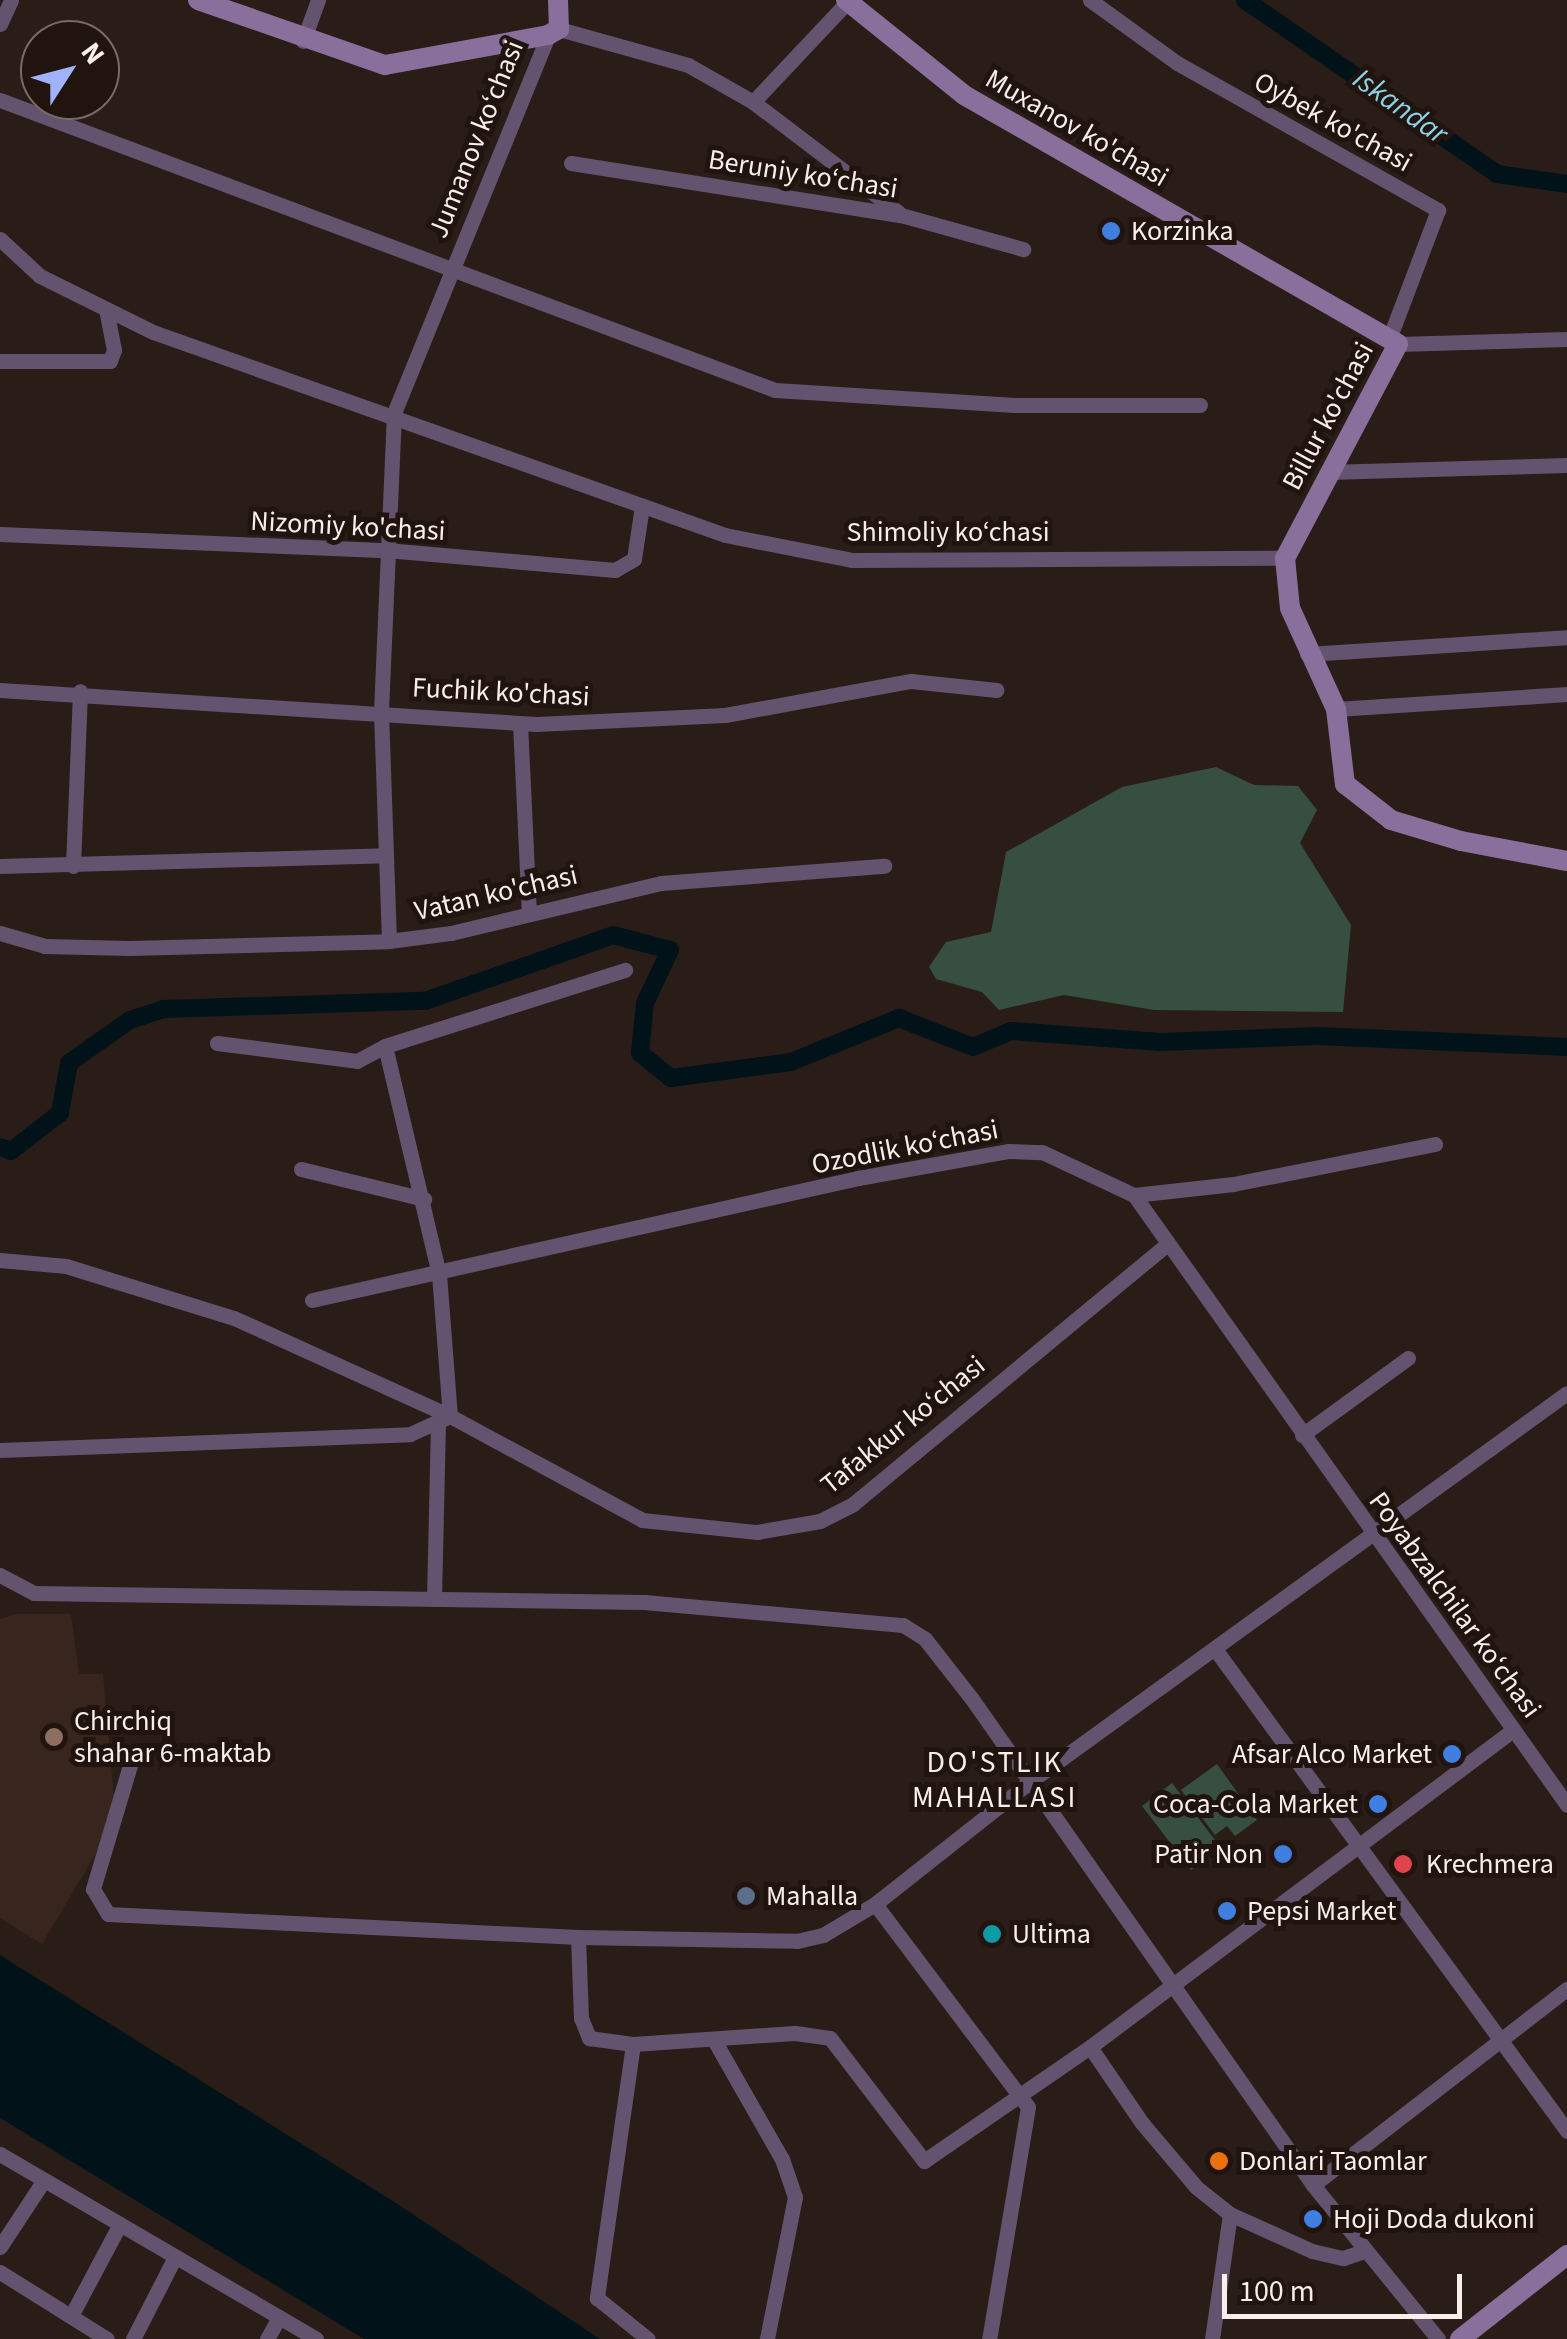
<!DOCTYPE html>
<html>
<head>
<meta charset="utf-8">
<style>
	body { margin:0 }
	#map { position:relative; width:1567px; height:2339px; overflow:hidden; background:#2a1d18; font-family:"Source Sans 3",sans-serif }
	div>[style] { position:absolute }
	.built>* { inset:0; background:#38251d }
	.green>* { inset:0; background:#364f40 }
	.water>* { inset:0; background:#011318 }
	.canal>* { height:18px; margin:-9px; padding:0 9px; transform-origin:9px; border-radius:9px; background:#011318 }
	.street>* { height:15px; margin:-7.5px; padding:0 7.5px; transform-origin:7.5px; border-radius:7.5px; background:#63536f }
	.secondary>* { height:20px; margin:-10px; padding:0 10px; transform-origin:10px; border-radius:10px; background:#896f9b }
	.dots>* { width:28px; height:28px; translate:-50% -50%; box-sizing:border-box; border:5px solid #21140f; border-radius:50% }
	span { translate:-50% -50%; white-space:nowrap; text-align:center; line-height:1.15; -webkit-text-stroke:10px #21140f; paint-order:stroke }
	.street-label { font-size:28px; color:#f8eeea }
	.poi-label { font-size:28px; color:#f8eeea }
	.left { translate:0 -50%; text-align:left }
	.right { translate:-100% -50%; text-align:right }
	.water-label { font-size:30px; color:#8ad2e6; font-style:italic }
	.neighbourhood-label { font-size:30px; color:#f8eeea; letter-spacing:2.5px }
	.north { position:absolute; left:20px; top:20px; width:100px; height:100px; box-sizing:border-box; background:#21140f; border:2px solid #776b67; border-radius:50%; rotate:54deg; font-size:28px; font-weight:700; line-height:40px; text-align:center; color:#f8eeea }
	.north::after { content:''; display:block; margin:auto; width:35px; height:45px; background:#a1b2fd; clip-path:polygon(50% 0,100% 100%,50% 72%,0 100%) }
	.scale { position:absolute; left:1222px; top:2274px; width:240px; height:45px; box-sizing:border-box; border:5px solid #f8eeea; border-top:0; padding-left:12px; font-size:30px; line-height:35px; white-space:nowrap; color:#f8eeea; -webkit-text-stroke:8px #21140f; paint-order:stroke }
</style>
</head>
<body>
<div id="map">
	<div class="built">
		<i style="clip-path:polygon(17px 1614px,71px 1614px,79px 1674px,103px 1674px,114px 1798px,114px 1823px,42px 1944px,0 1918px,0 1619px)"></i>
	</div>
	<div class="green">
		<i style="clip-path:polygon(1216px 767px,1254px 785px,1298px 786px,1317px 810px,1300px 843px,1351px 925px,1343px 1012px,1154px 1010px,1064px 995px,999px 1010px,982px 992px,936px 979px,929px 967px,946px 942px,991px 932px,1006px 852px,1122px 787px)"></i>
		<i style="clip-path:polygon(1217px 1764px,1257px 1820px,1235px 1836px,1227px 1826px,1215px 1835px,1181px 1790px)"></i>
		<i style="clip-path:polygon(1172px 1783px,1221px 1848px,1191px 1870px,1142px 1806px)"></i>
	</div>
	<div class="water">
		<i style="clip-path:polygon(0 1955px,396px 2203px,600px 2339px,364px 2339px,0 2118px)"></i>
	</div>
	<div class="canal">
		<i style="left:1245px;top:0;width:306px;rotate:34.6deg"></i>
		<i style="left:1497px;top:174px;width:71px;rotate:8.1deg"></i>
		<i style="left:0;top:1147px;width:12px;rotate:20deg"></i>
		<i style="left:11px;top:1151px;width:62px;rotate:-37.8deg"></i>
		<i style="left:60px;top:1113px;width:51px;rotate:-79.8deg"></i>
		<i style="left:69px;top:1063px;width:75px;rotate:-35.2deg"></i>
		<i style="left:130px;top:1020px;width:36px;rotate:-18deg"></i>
		<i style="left:164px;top:1009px;width:261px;rotate:-1.8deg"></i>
		<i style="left:425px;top:1001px;width:199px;rotate:-19.3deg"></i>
		<i style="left:613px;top:935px;width:59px;rotate:14.7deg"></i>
		<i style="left:670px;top:950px;width:59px;rotate:115.3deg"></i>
		<i style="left:645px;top:1003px;width:50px;rotate:95.7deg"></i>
		<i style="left:640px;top:1053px;width:40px;rotate:39deg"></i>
		<i style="left:671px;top:1078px;width:121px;rotate:-7.6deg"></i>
		<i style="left:791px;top:1062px;width:117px;rotate:-22.2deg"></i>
		<i style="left:899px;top:1018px;width:79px;rotate:21.4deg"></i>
		<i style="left:973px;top:1047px;width:41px;rotate:-22.8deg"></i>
		<i style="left:1011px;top:1031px;width:150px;rotate:4.2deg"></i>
		<i style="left:1161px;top:1042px;width:156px;rotate:-2.2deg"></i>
		<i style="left:1317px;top:1036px;width:250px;rotate:2.5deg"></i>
	</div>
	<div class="street">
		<i style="left:1090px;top:0;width:107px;rotate:35.9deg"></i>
		<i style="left:1177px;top:63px;width:300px;rotate:29.4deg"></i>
		<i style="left:1438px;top:210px;width:138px;rotate:110.8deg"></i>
		<i style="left:0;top:24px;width:26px;rotate:-65deg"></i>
		<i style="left:559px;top:29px;width:134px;rotate:15.6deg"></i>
		<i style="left:688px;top:65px;width:75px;rotate:29.6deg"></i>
		<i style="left:753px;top:102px;width:182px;rotate:37.2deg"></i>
		<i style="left:303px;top:41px;width:44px;rotate:-69.9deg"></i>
		<i style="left:0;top:100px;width:827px;rotate:20.52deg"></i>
		<i style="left:775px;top:390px;width:240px;rotate:3.6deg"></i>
		<i style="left:1015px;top:405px;width:185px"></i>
		<i style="left:753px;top:102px;width:140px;rotate:-46.7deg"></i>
		<i style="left:571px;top:163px;width:334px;rotate:9deg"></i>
		<i style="left:901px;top:215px;width:127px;rotate:15.6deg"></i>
		<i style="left:0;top:239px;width:54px;rotate:42.8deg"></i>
		<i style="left:40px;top:276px;width:126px;rotate:26.4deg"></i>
		<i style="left:153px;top:332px;width:607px;rotate:19.54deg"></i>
		<i style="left:725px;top:535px;width:129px;rotate:11.1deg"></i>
		<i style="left:852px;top:560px;width:433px;rotate:-0.3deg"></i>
		<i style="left:1398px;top:344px;width:169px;rotate:-1.7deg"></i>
		<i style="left:0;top:361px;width:110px"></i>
		<i style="left:110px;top:361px;width:12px;rotate:-70deg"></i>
		<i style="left:114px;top:350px;width:38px;rotate:-101deg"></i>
		<i style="left:1328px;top:472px;width:239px;rotate:-1.7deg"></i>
		<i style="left:0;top:534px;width:386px;rotate:2.4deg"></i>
		<i style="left:386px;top:550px;width:230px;rotate:5deg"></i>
		<i style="left:615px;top:570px;width:22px;rotate:-30deg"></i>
		<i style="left:634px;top:559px;width:54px;rotate:-81.4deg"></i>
		<i style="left:1307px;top:654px;width:261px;rotate:-3.7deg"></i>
		<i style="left:0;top:690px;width:537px;rotate:3.63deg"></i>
		<i style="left:536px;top:724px;width:189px;rotate:-2.7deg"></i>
		<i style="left:725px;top:715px;width:189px;rotate:-10.4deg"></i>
		<i style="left:911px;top:681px;width:86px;rotate:6deg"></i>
		<i style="left:1336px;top:709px;width:231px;rotate:-3.7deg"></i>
		<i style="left:520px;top:723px;width:190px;rotate:87.3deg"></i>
		<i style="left:0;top:866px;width:386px;rotate:-1.6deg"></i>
		<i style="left:73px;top:866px;width:175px;rotate:-87.7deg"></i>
		<i style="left:0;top:933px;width:47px;rotate:16.1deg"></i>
		<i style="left:45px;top:946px;width:85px;rotate:1.3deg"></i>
		<i style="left:130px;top:948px;width:259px;rotate:-1.5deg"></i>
		<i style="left:389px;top:941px;width:63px;rotate:-7.4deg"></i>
		<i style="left:451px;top:933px;width:216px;rotate:-13.4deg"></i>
		<i style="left:661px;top:883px;width:224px;rotate:-4.4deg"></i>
		<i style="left:389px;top:941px;width:230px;rotate:-92deg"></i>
		<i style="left:381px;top:711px;width:298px;rotate:-87.5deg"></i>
		<i style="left:394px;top:413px;width:408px;rotate:-67.8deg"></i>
		<i style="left:217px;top:1043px;width:141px;rotate:7.3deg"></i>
		<i style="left:357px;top:1061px;width:32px;rotate:-28deg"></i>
		<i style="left:385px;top:1046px;width:252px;rotate:-17.6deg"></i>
		<i style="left:385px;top:1046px;width:234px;rotate:76.7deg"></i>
		<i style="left:439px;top:1274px;width:142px;rotate:85.6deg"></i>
		<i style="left:301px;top:1169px;width:127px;rotate:13.7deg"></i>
		<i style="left:1134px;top:1195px;width:748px;rotate:54.63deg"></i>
		<i style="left:0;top:1260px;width:66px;rotate:5.2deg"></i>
		<i style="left:66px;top:1266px;width:176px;rotate:17.2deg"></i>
		<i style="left:234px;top:1318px;width:237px;rotate:24.4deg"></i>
		<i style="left:450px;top:1416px;width:218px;rotate:28.4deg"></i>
		<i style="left:642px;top:1520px;width:116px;rotate:6deg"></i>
		<i style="left:757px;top:1532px;width:64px;rotate:-9.9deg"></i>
		<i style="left:820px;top:1521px;width:37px;rotate:-27deg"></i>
		<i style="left:853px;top:1504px;width:408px;rotate:-39.6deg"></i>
		<i style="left:312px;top:1300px;width:559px;rotate:-12.6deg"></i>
		<i style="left:858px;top:1178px;width:152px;rotate:-10.2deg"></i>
		<i style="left:1008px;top:1151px;width:34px;rotate:2deg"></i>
		<i style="left:1042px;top:1152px;width:102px;rotate:25.1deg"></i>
		<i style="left:1134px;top:1195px;width:100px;rotate:-6.3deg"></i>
		<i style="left:1233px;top:1184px;width:206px;rotate:-11.2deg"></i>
		<i style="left:1302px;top:1435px;width:131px;rotate:-36deg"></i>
		<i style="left:0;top:1450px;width:410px;rotate:-2.2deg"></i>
		<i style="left:410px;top:1434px;width:44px;rotate:-24.2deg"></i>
		<i style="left:0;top:1575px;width:38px;rotate:28deg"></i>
		<i style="left:34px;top:1593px;width:610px;rotate:0.85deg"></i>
		<i style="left:644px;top:1602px;width:260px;rotate:5.1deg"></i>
		<i style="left:903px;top:1625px;width:26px;rotate:32deg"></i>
		<i style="left:925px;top:1639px;width:76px;rotate:51.9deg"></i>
		<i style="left:972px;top:1699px;width:594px;rotate:54.94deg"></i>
		<i style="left:1313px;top:2185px;width:198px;rotate:50.9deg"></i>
		<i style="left:434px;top:1599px;width:173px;rotate:-88.7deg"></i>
		<i style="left:1215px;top:1649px;width:597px;rotate:53.86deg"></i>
		<i style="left:134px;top:1752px;width:143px;rotate:106.7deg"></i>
		<i style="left:93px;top:1889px;width:29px;rotate:59deg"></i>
		<i style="left:108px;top:1914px;width:471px;rotate:2.8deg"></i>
		<i style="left:578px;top:1937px;width:219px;rotate:1deg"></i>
		<i style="left:797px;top:1941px;width:27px;rotate:-13deg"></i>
		<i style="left:823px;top:1935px;width:61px;rotate:-30.8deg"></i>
		<i style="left:875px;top:1904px;width:195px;rotate:-38.3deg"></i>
		<i style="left:1028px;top:1783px;width:665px;rotate:-35.89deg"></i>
		<i style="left:875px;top:1904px;width:254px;rotate:53deg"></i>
		<i style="left:1028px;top:2107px;width:235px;rotate:99.5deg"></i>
		<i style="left:578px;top:1937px;width:81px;rotate:87.9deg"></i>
		<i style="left:581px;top:2018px;width:22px;rotate:68deg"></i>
		<i style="left:589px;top:2038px;width:44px;rotate:7.8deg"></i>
		<i style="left:633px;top:2044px;width:162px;rotate:-3.9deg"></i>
		<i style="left:795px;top:2033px;width:35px;rotate:8deg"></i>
		<i style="left:830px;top:2038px;width:155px;rotate:52.6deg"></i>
		<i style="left:924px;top:2161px;width:201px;rotate:-34.5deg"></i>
		<i style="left:1090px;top:2047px;width:529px;rotate:-36.85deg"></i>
		<i style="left:714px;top:2040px;width:137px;rotate:60.3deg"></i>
		<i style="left:782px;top:2159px;width:40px;rotate:71.1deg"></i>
		<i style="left:795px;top:2197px;width:145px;rotate:101.2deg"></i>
		<i style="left:633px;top:2044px;width:257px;rotate:98.1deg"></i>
		<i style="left:597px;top:2298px;width:65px;rotate:38.8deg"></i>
		<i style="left:1090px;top:2047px;width:92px;rotate:55.6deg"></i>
		<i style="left:1142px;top:2123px;width:84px;rotate:49.8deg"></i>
		<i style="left:1196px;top:2187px;width:43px;rotate:38.5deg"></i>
		<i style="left:1230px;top:2214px;width:90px;rotate:24.3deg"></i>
		<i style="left:1312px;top:2251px;width:32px;rotate:13deg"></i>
		<i style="left:1343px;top:2258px;width:23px;rotate:-18deg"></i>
		<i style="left:0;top:2154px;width:366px;rotate:30.3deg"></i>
		<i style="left:1313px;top:2185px;width:321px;rotate:-37.7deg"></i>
		<i style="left:0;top:2247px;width:80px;rotate:-56.7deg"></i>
		<i style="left:0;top:2272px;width:126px;rotate:32.1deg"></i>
		<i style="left:71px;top:2316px;width:104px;rotate:-62deg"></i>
		<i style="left:133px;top:2339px;width:92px;rotate:-62.9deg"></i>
		<i style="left:267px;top:2339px;width:25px;rotate:-61deg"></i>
		<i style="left:1212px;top:2339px;width:126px;rotate:-81.8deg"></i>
	</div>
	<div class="secondary">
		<i style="left:198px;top:0;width:198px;rotate:19.2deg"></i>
		<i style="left:385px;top:65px;width:166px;rotate:-10.4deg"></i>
		<i style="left:548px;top:35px;width:13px;rotate:-29deg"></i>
		<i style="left:559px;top:29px;width:29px;rotate:-92deg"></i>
		<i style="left:846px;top:0;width:151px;rotate:38.8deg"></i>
		<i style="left:964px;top:95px;width:500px;rotate:29.84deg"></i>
		<i style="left:1398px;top:344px;width:242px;rotate:117.8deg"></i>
		<i style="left:1285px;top:558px;width:50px;rotate:84.3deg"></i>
		<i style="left:1290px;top:608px;width:111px;rotate:65.5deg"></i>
		<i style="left:1336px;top:709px;width:76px;rotate:83.2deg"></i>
		<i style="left:1345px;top:784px;width:58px;rotate:38deg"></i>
		<i style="left:1391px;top:820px;width:73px;rotate:16.7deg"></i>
		<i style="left:1461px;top:841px;width:108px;rotate:10.7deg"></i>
		<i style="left:1460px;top:2339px;width:136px;rotate:-38.1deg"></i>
	</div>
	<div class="dots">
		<i style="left:1111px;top:231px;background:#3f7fe0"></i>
		<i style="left:54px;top:1737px;background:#8d6e63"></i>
		<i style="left:1452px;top:1754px;background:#3f7fe0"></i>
		<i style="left:1378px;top:1804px;background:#3f7fe0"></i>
		<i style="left:1283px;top:1854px;background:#3f7fe0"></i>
		<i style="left:1403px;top:1864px;background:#e0444e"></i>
		<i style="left:746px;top:1896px;background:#5c6f8a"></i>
		<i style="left:1227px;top:1911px;background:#3f7fe0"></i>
		<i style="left:992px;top:1934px;background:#0f9aa8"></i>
		<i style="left:1219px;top:2161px;background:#e8710a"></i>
		<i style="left:1313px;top:2219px;background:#3f7fe0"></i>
	</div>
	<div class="street-label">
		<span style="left:1333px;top:122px;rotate:29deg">Oybek ko'chasi</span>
		<span style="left:1077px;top:128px;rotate:30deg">Muxanov ko'chasi</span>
		<span style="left:476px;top:139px;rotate:-68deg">Jumanov ko‘chasi</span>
		<span style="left:803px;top:174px;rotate:9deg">Beruniy ko‘chasi</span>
		<span style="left:1328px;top:416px;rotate:-62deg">Billur ko'chasi</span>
		<span style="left:348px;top:526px;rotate:3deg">Nizomiy ko'chasi</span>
		<span style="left:948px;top:532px">Shimoliy ko‘chasi</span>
		<span style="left:501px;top:692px;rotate:3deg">Fuchik ko'chasi</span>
		<span style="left:496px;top:893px;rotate:-13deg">Vatan ko'chasi</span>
		<span style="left:905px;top:1147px;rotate:-11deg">Ozodlik ko‘chasi</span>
		<span style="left:903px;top:1425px;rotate:-39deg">Tafakkur ko‘chasi</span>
		<span style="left:1455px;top:1605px;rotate:54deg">Poyabzalchilar ko‘chasi</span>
	</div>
	<div class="poi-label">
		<span class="left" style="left:1131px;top:231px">Korzinka</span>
		<span class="left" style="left:74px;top:1737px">Chirchiq<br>shahar 6-maktab</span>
		<span class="right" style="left:1432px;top:1754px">Afsar Alco Market</span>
		<span class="right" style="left:1358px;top:1804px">Coca-Cola Market</span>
		<span class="right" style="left:1263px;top:1854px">Patir Non</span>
		<span class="left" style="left:1426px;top:1864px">Krechmera</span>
		<span class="left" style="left:766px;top:1896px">Mahalla</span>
		<span class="left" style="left:1247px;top:1911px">Pepsi Market</span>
		<span class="left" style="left:1012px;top:1934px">Ultima</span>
		<span class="left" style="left:1239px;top:2161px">Donlari Taomlar</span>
		<span class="left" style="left:1333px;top:2219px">Hoji Doda dukoni</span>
	</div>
	<div class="water-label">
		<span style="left:1400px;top:107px;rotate:35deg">Iskandar</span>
	</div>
	<div class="neighbourhood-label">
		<span style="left:995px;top:1780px">DO'STLIK<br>MAHALLASI</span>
	</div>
	<div class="north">N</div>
	<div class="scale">100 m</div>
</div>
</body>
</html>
